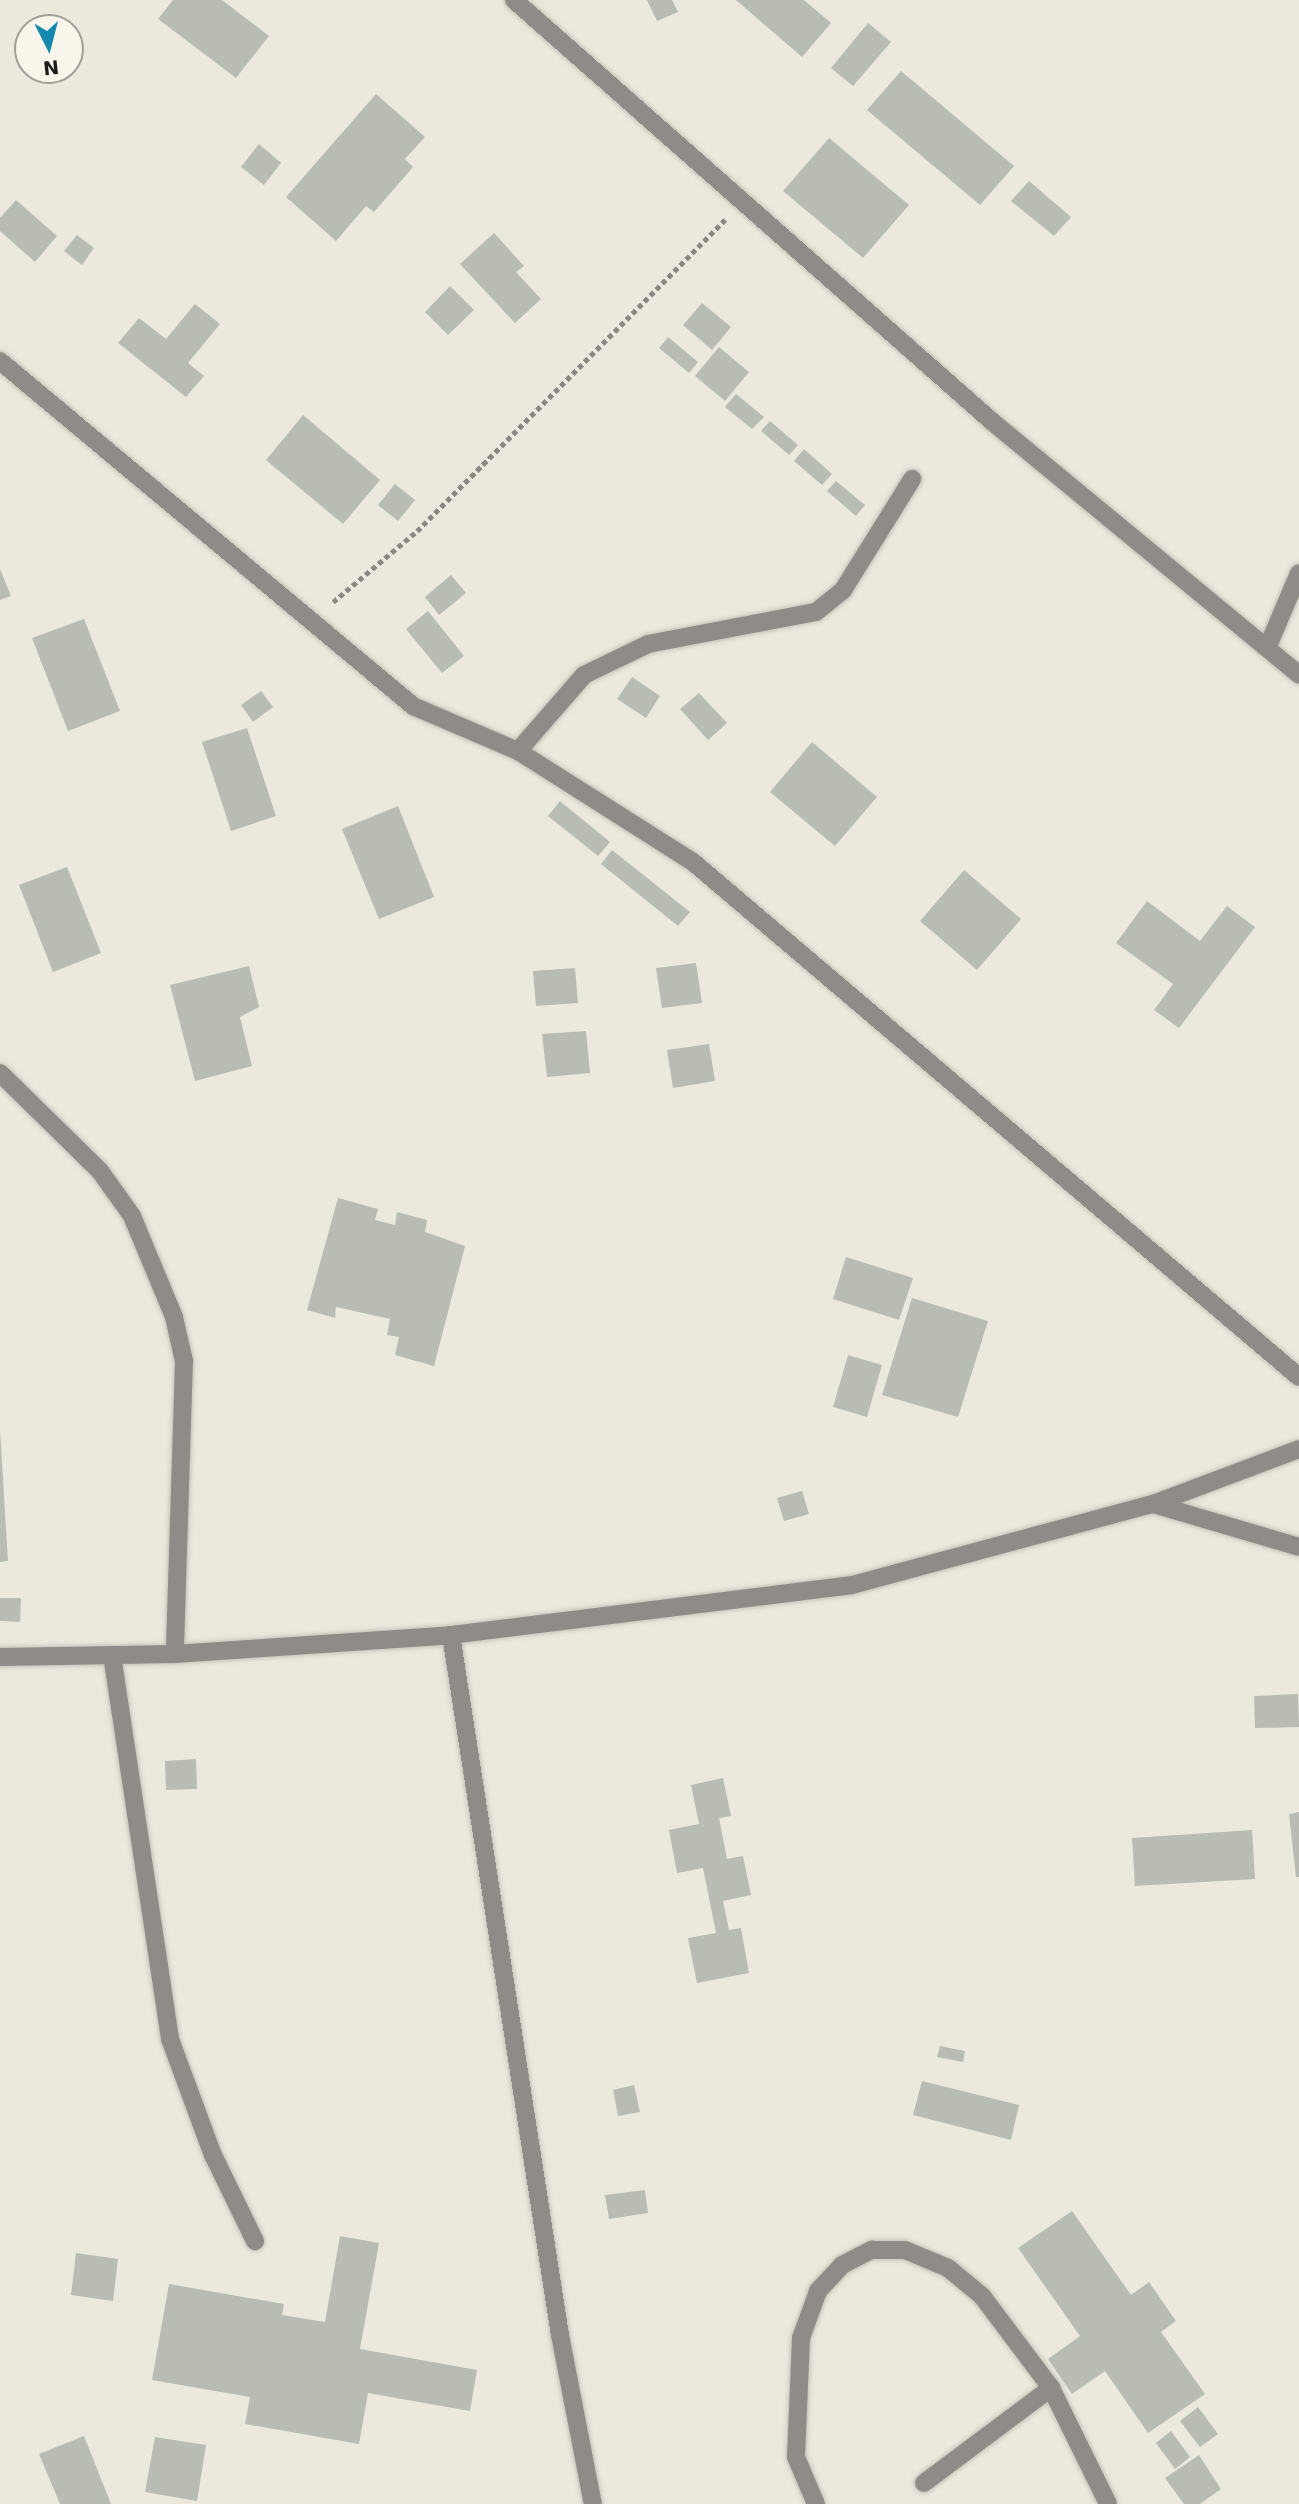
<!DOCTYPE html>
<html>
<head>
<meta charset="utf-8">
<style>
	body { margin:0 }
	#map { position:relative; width:1299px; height:2504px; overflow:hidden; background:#ebe9de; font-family:"DejaVu Sans",sans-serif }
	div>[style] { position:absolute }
	.building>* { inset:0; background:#b8bcb2 }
	.path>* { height:4.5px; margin-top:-2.25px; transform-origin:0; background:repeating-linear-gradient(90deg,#8a8881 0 5px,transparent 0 8.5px) }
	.roads { filter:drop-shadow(0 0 2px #c6c4ba) drop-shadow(0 0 2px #c6c4ba) }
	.lane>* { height:18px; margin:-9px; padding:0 9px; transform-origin:9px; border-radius:9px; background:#8f8c88 }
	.street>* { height:18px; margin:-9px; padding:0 9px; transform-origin:9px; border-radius:9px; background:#8f8c88 }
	span { translate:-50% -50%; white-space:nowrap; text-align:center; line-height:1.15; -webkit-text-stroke:6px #f8f6eb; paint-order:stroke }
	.north { position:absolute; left:14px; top:14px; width:70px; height:70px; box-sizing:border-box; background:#f8f6eb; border:2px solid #a09f97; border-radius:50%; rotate:174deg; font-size:19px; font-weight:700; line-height:28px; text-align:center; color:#1d1c18 }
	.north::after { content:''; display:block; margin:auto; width:24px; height:32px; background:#1589ad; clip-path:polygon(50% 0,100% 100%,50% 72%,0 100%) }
</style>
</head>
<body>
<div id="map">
	<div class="building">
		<i style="clip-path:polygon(173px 0,222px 0,269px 36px,236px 78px,158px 19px)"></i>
		<i style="clip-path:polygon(647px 0,672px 0,678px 12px,657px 21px)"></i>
		<i style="clip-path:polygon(736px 0,804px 0,831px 23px,802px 57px)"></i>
		<i style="clip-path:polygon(868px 23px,891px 42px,853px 86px,831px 68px)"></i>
		<i style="clip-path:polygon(901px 71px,1014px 166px,980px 205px,867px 110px)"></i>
		<i style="clip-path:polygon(376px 94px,425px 137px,405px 159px,413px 167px,374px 212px,366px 206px,336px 241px,286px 197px)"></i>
		<i style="clip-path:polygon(829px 138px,909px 205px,863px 258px,783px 191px)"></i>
		<i style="clip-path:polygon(259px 144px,281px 163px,264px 185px,241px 167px)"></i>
		<i style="clip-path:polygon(1029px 181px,1071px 217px,1054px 236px,1011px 201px)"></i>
		<i style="clip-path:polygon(16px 200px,57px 236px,35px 262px,0 231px,0 218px)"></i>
		<i style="clip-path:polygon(494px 233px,524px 266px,516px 272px,541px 299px,515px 323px,460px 264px)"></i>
		<i style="clip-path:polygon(77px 235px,94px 248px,82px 265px,64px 251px)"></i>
		<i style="clip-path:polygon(450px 286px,474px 310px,448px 335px,425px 312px)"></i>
		<i style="clip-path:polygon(702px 303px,731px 327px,712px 350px,683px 325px)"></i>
		<i style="clip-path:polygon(195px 304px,220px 324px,188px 363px,204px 376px,186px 397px,118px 343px,139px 318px,166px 339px)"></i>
		<i style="clip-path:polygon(668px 337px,698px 362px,689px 373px,659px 348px)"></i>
		<i style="clip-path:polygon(719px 347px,749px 372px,725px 401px,695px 376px)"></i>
		<i style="clip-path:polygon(736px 394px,764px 417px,752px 429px,725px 407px)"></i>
		<i style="clip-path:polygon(303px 415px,380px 480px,343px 524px,266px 460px)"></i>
		<i style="clip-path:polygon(770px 421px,798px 445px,789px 455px,761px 431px)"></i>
		<i style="clip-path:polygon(804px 449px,832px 474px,822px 485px,794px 461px)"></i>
		<i style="clip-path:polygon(836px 481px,865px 505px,856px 516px,827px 491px)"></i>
		<i style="clip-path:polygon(395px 484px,415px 500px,398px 521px,378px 505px)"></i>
		<i style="clip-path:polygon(0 569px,11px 596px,0 600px)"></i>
		<i style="clip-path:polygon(451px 575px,466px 593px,439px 615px,425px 597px)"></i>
		<i style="clip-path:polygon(428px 611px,464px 656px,442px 673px,406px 629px)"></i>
		<i style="clip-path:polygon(84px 619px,120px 711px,68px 731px,32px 638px)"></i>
		<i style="clip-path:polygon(632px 677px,660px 696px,646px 718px,617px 699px)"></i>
		<i style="clip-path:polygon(261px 691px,273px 707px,253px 722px,241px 705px)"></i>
		<i style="clip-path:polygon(699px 693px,727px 723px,708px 740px,680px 709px)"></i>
		<i style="clip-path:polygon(247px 728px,276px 816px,231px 831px,202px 742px)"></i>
		<i style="clip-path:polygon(812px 742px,877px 797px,835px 846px,770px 792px)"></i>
		<i style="clip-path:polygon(560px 801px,610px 842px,598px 856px,548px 816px)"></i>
		<i style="clip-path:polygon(398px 806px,434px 897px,379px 919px,342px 829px)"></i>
		<i style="clip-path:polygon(612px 850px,690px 912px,678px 926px,601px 864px)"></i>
		<i style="clip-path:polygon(67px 867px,101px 953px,53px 972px,19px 885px)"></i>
		<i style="clip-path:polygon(964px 870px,1021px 919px,977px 970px,920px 921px)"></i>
		<i style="clip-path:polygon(1147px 901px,1200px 941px,1227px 906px,1255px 927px,1179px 1028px,1154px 1010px,1173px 984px,1116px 943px)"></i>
		<i style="clip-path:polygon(696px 963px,702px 1003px,662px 1008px,656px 968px)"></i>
		<i style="clip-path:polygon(249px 966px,259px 1007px,240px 1017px,252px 1066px,195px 1081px,170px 985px)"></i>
		<i style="clip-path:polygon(575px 968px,578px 1003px,536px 1006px,533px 971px)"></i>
		<i style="clip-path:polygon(586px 1031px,590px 1073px,547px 1077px,542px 1034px)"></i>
		<i style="clip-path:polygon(709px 1044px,715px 1081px,673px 1088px,667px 1050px)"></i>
		<i style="clip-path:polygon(338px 1198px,378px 1209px,375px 1220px,395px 1225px,397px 1212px,427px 1220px,425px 1232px,465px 1246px,434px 1366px,395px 1355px,399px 1337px,387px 1335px,390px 1319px,336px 1307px,335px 1318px,307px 1310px)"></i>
		<i style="clip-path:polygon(846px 1257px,913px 1278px,899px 1320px,833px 1299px)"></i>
		<i style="clip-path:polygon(912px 1298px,988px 1321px,958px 1417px,882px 1395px)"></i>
		<i style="clip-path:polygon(848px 1355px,882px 1365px,867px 1417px,833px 1407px)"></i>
		<i style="clip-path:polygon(0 1430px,8px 1561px,0 1562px)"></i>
		<i style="clip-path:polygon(802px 1491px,809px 1514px,784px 1521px,777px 1498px)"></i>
		<i style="clip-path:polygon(0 1598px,21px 1598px,20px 1622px,0 1621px)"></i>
		<i style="clip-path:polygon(1298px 1694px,1299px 1727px,1255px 1728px,1254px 1696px)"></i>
		<i style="clip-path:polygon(196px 1759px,197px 1789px,166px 1790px,165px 1761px)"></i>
		<i style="clip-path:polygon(723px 1778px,731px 1816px,719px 1818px,727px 1859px,743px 1856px,751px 1895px,723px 1901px,729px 1930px,741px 1928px,749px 1973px,697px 1983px,688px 1938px,716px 1933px,703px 1868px,677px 1873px,669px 1830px,699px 1824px,691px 1785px)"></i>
		<i style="clip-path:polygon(1299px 1812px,1299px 1877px,1296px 1877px,1289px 1814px)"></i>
		<i style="clip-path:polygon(1252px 1830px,1255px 1879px,1135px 1886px,1132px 1838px)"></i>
		<i style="clip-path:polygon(940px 2046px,965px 2051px,963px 2062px,937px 2057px)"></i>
		<i style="clip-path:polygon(922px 2081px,1019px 2105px,1011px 2140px,913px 2115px)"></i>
		<i style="clip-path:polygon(634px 2085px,640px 2112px,618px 2116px,613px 2090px)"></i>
		<i style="clip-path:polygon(645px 2190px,648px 2213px,609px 2219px,605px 2195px)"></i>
		<i style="clip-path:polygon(1072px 2211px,1131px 2295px,1149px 2282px,1176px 2321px,1161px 2332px,1205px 2394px,1148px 2433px,1105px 2371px,1072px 2394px,1048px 2359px,1080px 2336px,1018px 2248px)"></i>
		<i style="clip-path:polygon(340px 2236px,379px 2243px,360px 2349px,477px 2370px,470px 2411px,368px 2393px,359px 2444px,245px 2424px,250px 2397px,152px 2380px,169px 2284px,284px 2304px,282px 2315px,325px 2322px)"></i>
		<i style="clip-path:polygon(76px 2253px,118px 2259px,113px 2301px,71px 2295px)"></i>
		<i style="clip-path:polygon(1198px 2407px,1218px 2434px,1200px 2447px,1180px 2421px)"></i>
		<i style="clip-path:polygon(1171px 2431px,1190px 2457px,1175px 2469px,1156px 2443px)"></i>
		<i style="clip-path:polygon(84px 2436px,111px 2504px,60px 2504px,39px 2454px)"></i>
		<i style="clip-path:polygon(155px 2437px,206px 2445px,197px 2501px,145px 2492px)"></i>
		<i style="clip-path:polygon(1199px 2455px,1221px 2489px,1200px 2504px,1184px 2504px,1165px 2478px)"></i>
	</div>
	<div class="path">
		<i style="left:333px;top:602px;width:110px;rotate:-40.2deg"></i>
		<i style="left:417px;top:531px;width:438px;rotate:-45.3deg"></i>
	</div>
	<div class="roads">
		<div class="lane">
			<i style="left:1268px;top:646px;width:79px;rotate:-67deg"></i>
			<i style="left:112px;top:1655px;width:388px;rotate:81.4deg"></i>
			<i style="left:170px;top:2039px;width:124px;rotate:69.7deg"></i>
			<i style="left:213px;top:2155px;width:96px;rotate:64deg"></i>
			<i style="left:924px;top:2483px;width:159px;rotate:-36.8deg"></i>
		</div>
		<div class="street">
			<i style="left:514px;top:0;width:641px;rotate:41.4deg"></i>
			<i style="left:995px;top:424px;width:394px;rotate:39.5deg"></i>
			<i style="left:0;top:361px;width:538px;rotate:39.87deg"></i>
			<i style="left:413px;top:706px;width:114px;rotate:23.2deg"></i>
			<i style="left:518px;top:751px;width:207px;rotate:32.4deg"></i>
			<i style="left:693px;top:862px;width:795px;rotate:40.36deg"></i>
			<i style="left:518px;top:751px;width:101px;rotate:-49deg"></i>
			<i style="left:584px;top:675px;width:71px;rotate:-25.8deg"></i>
			<i style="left:648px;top:644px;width:171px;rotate:-10.8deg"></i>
			<i style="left:816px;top:612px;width:35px;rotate:-39deg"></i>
			<i style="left:843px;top:590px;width:131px;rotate:-58.1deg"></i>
			<i style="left:0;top:1073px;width:140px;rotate:44.4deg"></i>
			<i style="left:100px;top:1171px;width:55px;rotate:54.6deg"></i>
			<i style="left:132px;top:1216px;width:109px;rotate:67.4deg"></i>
			<i style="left:174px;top:1317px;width:45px;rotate:77.2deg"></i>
			<i style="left:184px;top:1361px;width:293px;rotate:91.8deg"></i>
			<i style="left:1153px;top:1504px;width:152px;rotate:16.4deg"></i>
			<i style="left:451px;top:1635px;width:708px;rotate:81.15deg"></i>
			<i style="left:560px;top:2335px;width:172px;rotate:79deg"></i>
			<i style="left:0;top:1657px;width:175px;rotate:-1deg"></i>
			<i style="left:175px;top:1654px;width:277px;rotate:-3.9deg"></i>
			<i style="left:451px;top:1635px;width:404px;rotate:-7.1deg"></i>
			<i style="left:852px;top:1585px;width:312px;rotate:-15.1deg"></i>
			<i style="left:1153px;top:1504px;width:156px;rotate:-20.6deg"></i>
			<i style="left:816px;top:2504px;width:51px;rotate:-113.1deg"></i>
			<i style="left:796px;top:2457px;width:119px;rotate:-87.6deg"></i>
			<i style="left:801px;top:2338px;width:50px;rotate:-70.1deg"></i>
			<i style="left:818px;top:2291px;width:35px;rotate:-47deg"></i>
			<i style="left:842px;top:2265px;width:34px;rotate:-27deg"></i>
			<i style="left:872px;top:2250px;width:33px"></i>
			<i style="left:905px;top:2250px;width:47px;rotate:22.7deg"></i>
			<i style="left:948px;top:2268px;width:44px;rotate:39.5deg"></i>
			<i style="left:982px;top:2296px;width:115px;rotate:53.1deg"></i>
			<i style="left:1051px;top:2388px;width:129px;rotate:63.8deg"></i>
		</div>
	</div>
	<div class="north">N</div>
</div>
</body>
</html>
